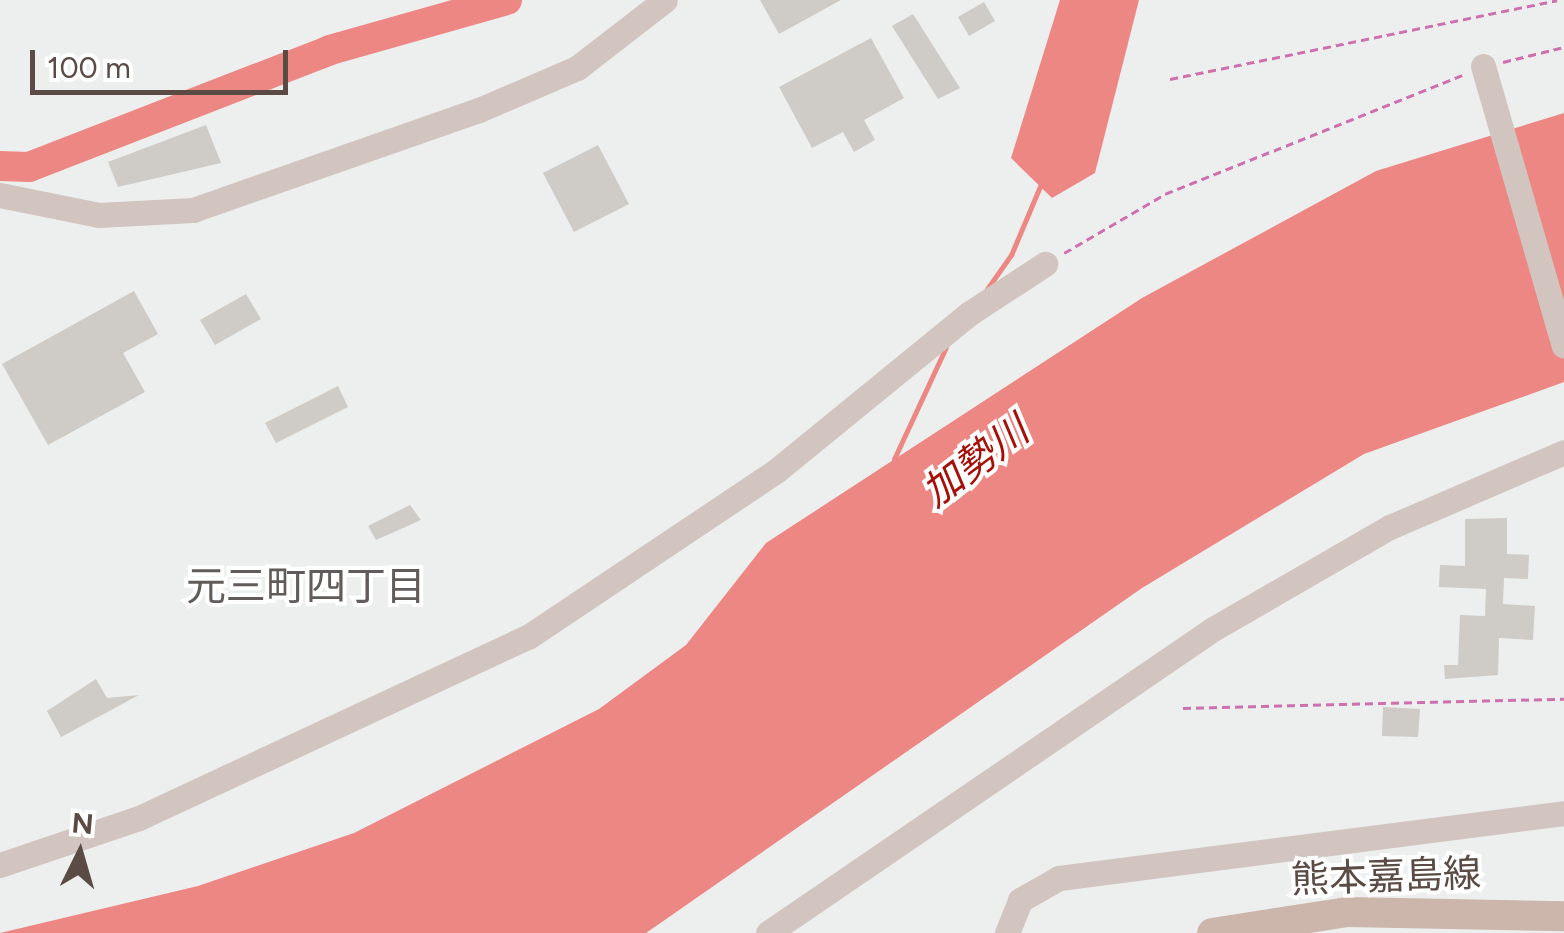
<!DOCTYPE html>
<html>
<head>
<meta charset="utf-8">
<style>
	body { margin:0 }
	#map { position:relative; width:1564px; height:933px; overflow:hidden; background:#ecefee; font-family:Figtree,"Noto Sans JP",sans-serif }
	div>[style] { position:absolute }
	.water>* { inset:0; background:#ed8783 }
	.stream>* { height:5px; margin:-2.5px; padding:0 2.5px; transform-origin:2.5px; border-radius:2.5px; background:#ed8783 }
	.river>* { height:30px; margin:-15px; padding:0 15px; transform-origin:15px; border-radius:15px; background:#ed8783 }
	.building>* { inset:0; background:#cfcbc6 }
	.path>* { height:2.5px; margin-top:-1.25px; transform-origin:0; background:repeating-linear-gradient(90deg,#ce6fae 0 8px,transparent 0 13px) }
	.minor>* { height:25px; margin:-12.5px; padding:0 12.5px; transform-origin:12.5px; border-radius:12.5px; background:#d2c4bf }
	.major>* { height:30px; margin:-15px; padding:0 15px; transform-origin:15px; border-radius:15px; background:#ccb5aa }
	span { translate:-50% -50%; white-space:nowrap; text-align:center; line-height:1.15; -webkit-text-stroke:8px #fff; paint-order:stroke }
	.street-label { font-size:38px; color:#5a4b44 }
	.water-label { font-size:40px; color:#a80f09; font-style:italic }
	.neighbourhood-label { font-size:40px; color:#615c59 }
	.north { position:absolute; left:30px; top:803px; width:100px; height:100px; -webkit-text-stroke:8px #fff; paint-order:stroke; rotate:5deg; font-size:28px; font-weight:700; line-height:40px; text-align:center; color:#5a4b44 }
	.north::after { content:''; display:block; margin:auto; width:35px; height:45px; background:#5a4b44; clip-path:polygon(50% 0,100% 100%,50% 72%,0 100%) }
	.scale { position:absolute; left:30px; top:50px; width:258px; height:45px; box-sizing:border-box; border:5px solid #5a4b44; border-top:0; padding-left:12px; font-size:30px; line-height:35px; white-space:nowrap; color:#5a4b44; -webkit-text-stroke:8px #fff; paint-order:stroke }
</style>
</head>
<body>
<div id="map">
	<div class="water">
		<i style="clip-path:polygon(1060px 0,1139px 0,1095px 173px,1052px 198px,1011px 158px)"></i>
		<i style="clip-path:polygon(1564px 113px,1564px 382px,1364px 454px,1142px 588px,646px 933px,0 933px,198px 886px,354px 833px,599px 709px,686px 645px,766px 543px,1142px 298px,1376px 171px)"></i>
	</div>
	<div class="stream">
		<i style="left:987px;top:289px;width:42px;rotate:-54.8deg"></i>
		<i style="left:1011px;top:255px;width:77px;rotate:-67.1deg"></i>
		<i style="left:894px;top:459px;width:123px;rotate:-65.1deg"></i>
	</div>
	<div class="river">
		<i style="left:0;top:166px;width:29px;rotate:2deg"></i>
		<i style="left:29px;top:167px;width:323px;rotate:-21.2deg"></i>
		<i style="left:330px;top:50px;width:184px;rotate:-15.8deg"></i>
	</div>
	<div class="building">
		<i style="clip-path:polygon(760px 0,841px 0,779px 34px)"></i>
		<i style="clip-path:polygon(984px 2px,995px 21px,969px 36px,958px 17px)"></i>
		<i style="clip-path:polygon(913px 14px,960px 88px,938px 99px,892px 26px)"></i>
		<i style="clip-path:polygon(871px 38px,904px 98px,864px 120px,875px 140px,854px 152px,843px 132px,812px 148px,779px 87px)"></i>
		<i style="clip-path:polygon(206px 125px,221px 163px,118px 187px,108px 162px)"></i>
		<i style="clip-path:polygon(598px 145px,629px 204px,574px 232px,543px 173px)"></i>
		<i style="clip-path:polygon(134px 291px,158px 334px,123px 353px,145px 392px,48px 445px,2px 364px)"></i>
		<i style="clip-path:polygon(246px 294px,261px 319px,215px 345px,200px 320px)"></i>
		<i style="clip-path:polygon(338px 386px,348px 407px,276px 443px,265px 423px)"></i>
		<i style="clip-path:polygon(410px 505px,421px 520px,376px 540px,368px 526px)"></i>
		<i style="clip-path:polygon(1507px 518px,1507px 554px,1529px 555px,1528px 579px,1504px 578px,1503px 604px,1535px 606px,1533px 640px,1499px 638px,1498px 675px,1445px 679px,1444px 665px,1458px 665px,1460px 615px,1485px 616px,1486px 589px,1439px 587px,1440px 565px,1465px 566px,1465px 519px)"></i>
		<i style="clip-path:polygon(96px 679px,107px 698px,139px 695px,61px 737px,47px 711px)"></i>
		<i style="clip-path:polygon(1383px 707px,1420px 709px,1418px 737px,1382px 736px)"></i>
	</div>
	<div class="path">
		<i style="left:1503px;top:62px;width:63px;rotate:-13.8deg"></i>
		<i style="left:1170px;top:79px;width:395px;rotate:-11.5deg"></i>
		<i style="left:1064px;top:253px;width:117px;rotate:-30.3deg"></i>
		<i style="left:1165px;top:194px;width:320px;rotate:-21.8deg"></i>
		<i style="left:1183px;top:708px;width:381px;rotate:-1.4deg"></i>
	</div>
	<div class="minor">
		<i style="left:1483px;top:66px;width:291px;rotate:73.9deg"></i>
		<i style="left:0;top:195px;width:101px;rotate:11.4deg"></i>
		<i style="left:99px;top:215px;width:94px;rotate:-3deg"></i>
		<i style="left:193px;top:210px;width:303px;rotate:-19.3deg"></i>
		<i style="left:479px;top:110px;width:107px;rotate:-23.2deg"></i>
		<i style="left:577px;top:68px;width:111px;rotate:-37.7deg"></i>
		<i style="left:0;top:865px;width:147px;rotate:-18.7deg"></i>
		<i style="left:139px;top:818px;width:429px;rotate:-25deg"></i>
		<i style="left:528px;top:637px;width:298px;rotate:-33.8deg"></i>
		<i style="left:776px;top:471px;width:250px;rotate:-39.2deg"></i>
		<i style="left:970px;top:313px;width:90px;rotate:-33.2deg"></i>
		<i style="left:768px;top:933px;width:539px;rotate:-34.34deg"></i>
		<i style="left:1213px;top:629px;width:204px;rotate:-30deg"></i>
		<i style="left:1390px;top:527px;width:189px;rotate:-23.3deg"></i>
		<i style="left:1007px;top:933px;width:35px;rotate:-68deg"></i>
		<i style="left:1020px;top:900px;width:45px;rotate:-29.4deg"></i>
		<i style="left:1059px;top:878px;width:509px;rotate:-7.33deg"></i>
	</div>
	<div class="major">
		<i style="left:1212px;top:933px;width:137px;rotate:-8.8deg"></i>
		<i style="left:1347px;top:912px;width:217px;rotate:1.1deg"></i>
	</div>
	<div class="street-label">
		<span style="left:1386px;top:877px;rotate:-2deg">熊本嘉島線</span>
	</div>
	<div class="water-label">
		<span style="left:975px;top:461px;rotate:-37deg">加勢川</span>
	</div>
	<div class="neighbourhood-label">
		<span style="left:306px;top:586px">元三町四丁目</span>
	</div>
	<div class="north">N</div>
	<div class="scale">100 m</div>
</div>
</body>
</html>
